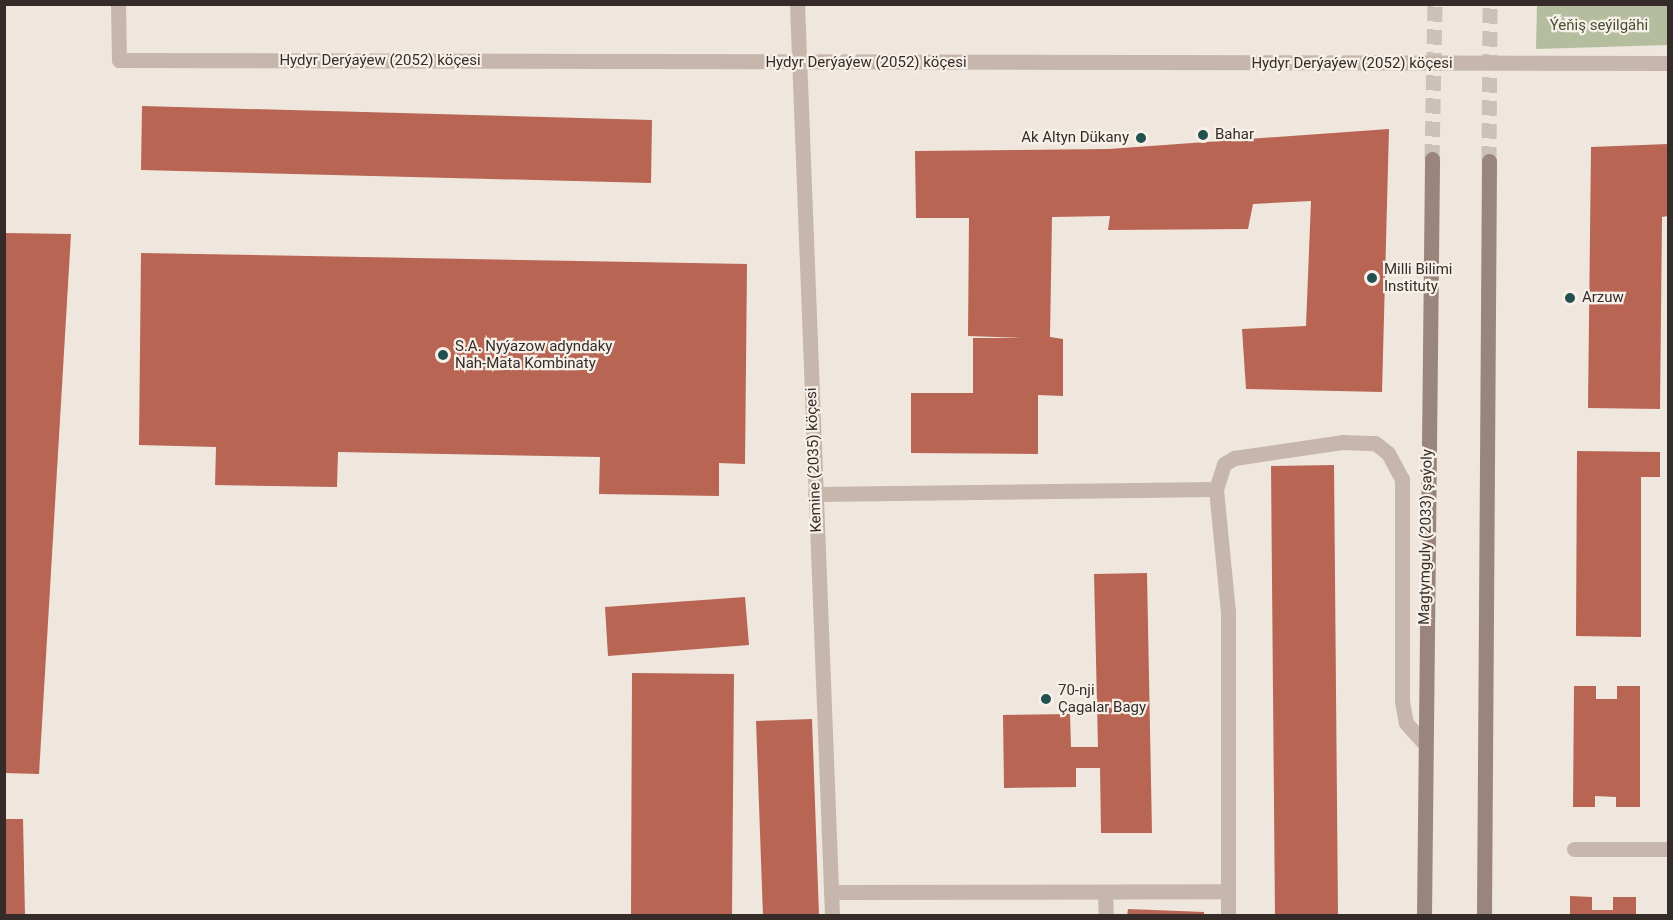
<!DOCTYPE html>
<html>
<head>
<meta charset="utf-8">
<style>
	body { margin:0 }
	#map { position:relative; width:1673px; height:920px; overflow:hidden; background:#efe6dd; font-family:Roboto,sans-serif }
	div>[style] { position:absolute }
	.green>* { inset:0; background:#b5bd9f }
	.building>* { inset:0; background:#b86553 }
	.secondary-tunnel>* { height:15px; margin-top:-7.5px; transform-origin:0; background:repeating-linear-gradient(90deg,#cac1b9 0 15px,transparent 0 23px) }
	.service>* { height:15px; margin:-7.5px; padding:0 7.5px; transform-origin:7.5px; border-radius:7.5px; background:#c6b6ab }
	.minor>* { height:15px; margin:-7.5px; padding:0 7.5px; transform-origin:7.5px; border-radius:7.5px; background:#c6b6ab }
	.secondary>* { height:15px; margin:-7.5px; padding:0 7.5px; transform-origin:7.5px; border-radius:7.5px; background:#9a857c }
	.dots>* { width:16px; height:16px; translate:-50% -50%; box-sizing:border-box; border:3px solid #f7f0e9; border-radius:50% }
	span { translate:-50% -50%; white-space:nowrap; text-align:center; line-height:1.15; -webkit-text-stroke:4.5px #f7f0e9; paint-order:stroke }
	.park-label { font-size:15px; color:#465030 }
	.street-label { font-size:15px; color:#352c29 }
	.poi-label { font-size:15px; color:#352c29 }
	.left { translate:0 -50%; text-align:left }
	.right { translate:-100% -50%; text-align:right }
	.frame { position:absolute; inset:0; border:6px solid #352c29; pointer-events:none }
</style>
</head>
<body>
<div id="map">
	<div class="green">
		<i style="clip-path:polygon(1537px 5px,1668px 5px,1668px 45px,1536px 49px)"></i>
	</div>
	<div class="building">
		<i style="clip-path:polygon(142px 106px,652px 120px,651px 183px,141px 170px)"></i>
		<i style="clip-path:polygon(1389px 129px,1382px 392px,1246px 389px,1242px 329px,1306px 326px,1311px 201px,1253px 204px,1248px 229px,1108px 230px,1110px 216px,1052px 217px,1050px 337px,1063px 339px,1063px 396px,1038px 395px,1038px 454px,911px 453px,911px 393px,973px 393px,973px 338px,1022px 338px,968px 336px,969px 218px,916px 218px,915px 151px,1109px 149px)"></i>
		<i style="clip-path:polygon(1668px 144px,1668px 216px,1662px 217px,1660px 409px,1588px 408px,1591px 147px)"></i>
		<i style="clip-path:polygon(4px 233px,71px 234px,39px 774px,4px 773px)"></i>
		<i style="clip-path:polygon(141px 253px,747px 264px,745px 464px,719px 463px,719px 496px,599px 494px,600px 457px,338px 452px,337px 487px,215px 485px,216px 447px,139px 445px)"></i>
		<i style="clip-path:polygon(1577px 451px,1660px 452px,1660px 477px,1641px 477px,1641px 637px,1576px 636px)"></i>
		<i style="clip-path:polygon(1334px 465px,1338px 916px,1275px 916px,1271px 466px)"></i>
		<i style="clip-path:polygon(1147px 573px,1152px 833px,1101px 833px,1100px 768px,1076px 768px,1076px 787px,1004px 788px,1003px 715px,1070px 714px,1071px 747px,1098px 747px,1094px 574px)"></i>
		<i style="clip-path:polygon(745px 597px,749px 645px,608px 656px,605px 607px)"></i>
		<i style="clip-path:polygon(632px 673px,734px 674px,732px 916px,631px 916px)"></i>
		<i style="clip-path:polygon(1574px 686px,1596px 686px,1596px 699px,1617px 699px,1617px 686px,1640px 686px,1640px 807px,1616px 807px,1616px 797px,1595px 796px,1595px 807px,1573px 807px)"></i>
		<i style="clip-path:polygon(812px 719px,819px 916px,763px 916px,756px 721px)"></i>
		<i style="clip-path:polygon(4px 819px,23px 819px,25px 916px,4px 916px)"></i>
		<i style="clip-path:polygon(1570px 896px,1592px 897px,1592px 910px,1613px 910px,1613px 897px,1636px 897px,1636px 916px,1570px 916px)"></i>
		<i style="clip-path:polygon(1128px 909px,1204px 912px,1204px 916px,1127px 916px)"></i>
	</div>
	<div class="secondary-tunnel">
		<i style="left:1432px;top:159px;width:155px;rotate:-88.9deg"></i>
		<i style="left:1489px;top:161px;width:157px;rotate:-89.6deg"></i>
	</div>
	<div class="service">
		<i style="left:815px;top:494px;width:401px;rotate:-0.7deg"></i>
		<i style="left:1574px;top:849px;width:94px"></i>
		<i style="left:831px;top:892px;width:397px;rotate:-0.1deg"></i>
		<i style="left:1105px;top:892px;width:24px;rotate:88deg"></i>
		<i style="left:1228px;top:916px;width:304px;rotate:-90deg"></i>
		<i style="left:1228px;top:612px;width:124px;rotate:-95.6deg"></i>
		<i style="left:1216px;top:489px;width:26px;rotate:-72deg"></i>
		<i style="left:1224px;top:464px;width:12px;rotate:-31deg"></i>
		<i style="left:1234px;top:458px;width:109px;rotate:-8.4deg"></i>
		<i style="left:1342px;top:442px;width:33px;rotate:2deg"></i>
		<i style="left:1375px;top:443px;width:16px;rotate:38deg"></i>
		<i style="left:1388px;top:453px;width:30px;rotate:62deg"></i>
		<i style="left:1402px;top:479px;width:222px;rotate:90deg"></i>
		<i style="left:1402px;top:701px;width:22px;rotate:80deg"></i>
		<i style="left:1406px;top:723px;width:25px;rotate:48deg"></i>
	</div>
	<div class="minor">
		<i style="left:118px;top:4px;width:56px;rotate:89deg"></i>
		<i style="left:119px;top:60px;width:1549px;rotate:0.11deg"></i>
		<i style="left:797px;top:4px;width:913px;rotate:87.8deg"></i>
	</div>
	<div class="secondary">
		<i style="left:1424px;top:916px;width:757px;rotate:-89.39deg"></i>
		<i style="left:1484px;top:916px;width:755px;rotate:-89.62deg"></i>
	</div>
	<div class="dots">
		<i style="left:1203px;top:135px;background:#235151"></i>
		<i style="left:1141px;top:138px;background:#235151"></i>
		<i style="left:1372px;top:278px;background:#235151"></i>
		<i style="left:1570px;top:298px;background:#235151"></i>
		<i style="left:443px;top:355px;background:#235151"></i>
		<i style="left:1046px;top:699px;background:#235151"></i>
	</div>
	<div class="park-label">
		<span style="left:1599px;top:26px">Ýeňiş seýilgähi</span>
	</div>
	<div class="street-label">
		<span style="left:380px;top:61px">Hydyr Derýaýew (2052) köçesi</span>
		<span style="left:866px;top:63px">Hydyr Derýaýew (2052) köçesi</span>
		<span style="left:1352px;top:64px">Hydyr Derýaýew (2052) köçesi</span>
		<span style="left:814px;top:460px;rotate:-92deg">Kemine (2035) köçesi</span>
		<span style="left:1426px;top:537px;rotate:-89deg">Magtymguly (2033) şaýoly</span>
	</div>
	<div class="poi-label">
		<span class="left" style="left:1215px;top:135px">Bahar</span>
		<span class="right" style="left:1129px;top:138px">Ak Altyn Dükany</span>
		<span class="left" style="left:1384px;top:278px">Milli Bilimi<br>Instituty</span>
		<span class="left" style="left:1582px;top:298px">Arzuw</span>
		<span class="left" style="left:455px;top:355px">S.A. Nyýazow adyndaky<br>Nah-Mata Kombinaty</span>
		<span class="left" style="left:1058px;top:699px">70-nji<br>Çagalar Bagy</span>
	</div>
	<div class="frame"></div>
</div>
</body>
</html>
